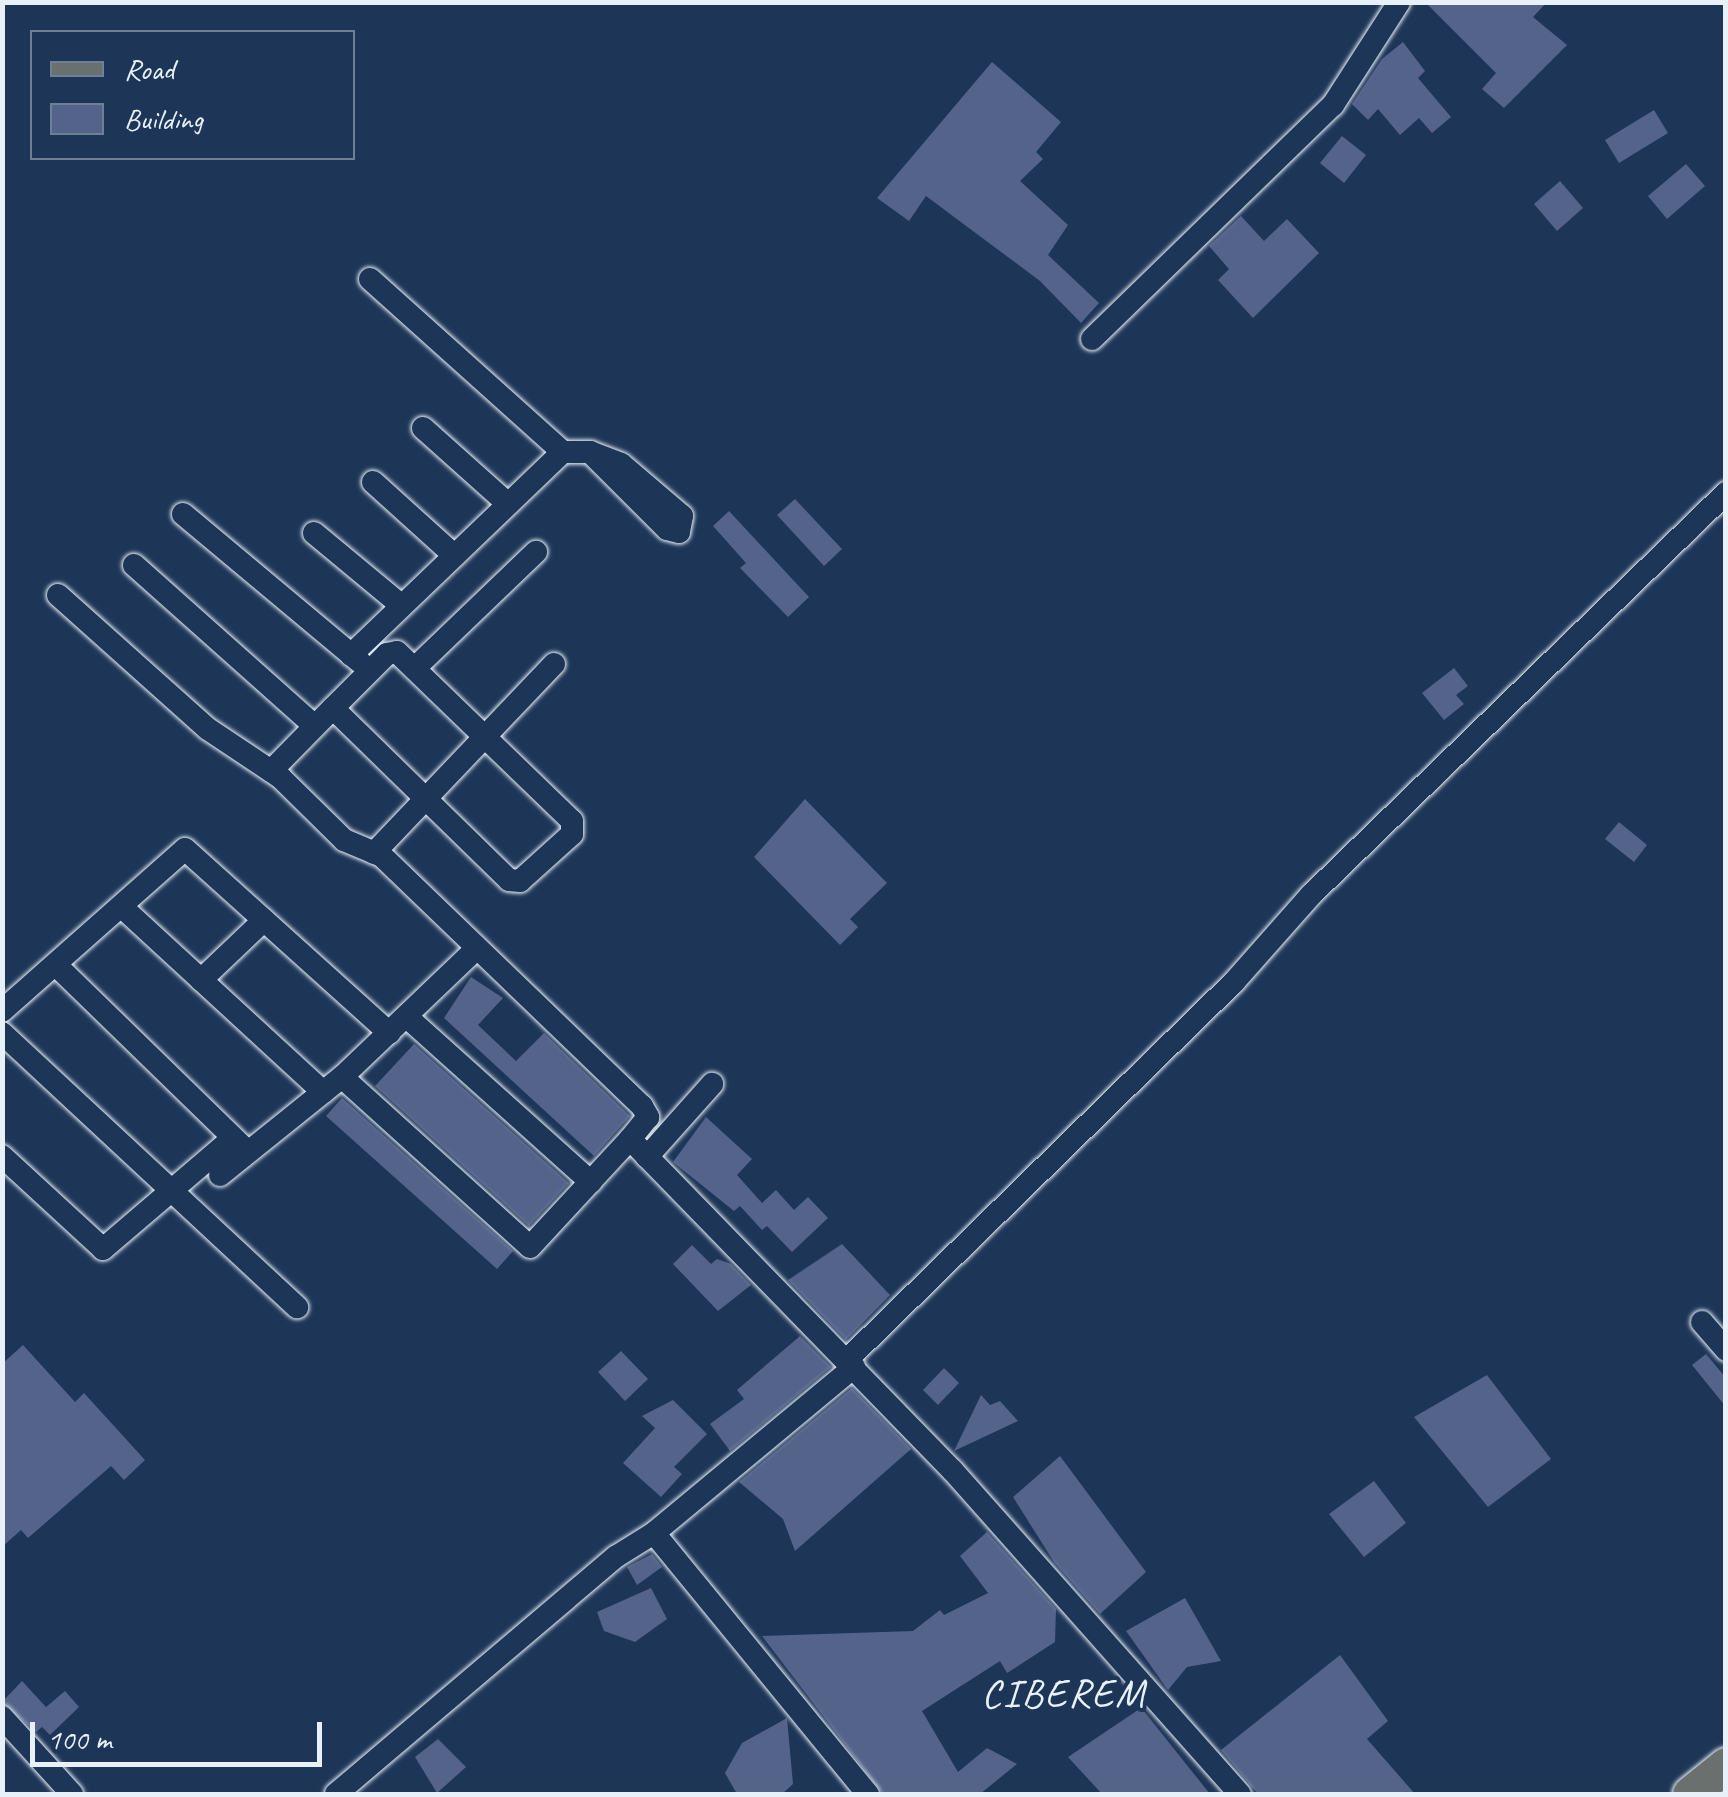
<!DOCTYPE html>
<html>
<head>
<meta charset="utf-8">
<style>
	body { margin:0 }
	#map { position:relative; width:1728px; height:1797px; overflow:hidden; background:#1d3557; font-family:Caveat,sans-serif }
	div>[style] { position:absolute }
	.building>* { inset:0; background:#54638a }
	.roads { filter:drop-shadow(0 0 2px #e8f1f8) drop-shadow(0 0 2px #e8f1f8) }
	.street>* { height:22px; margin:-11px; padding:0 11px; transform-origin:11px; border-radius:11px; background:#1d3557 }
	.primary>* { height:35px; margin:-17.5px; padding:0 17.5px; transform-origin:17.5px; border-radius:17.5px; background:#6a706d }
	span { translate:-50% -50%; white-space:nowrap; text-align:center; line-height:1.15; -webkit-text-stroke:8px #1d3557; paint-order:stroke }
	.quarter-label { font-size:40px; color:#e8f1f8; letter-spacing:2.5px }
	.frame { position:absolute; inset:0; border:5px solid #e8f1f8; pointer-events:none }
	.legend { position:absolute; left:30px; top:30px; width:325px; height:130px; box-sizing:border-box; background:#1d3557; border:2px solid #6e8097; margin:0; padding:12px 18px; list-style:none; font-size:30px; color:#e8f1f8 }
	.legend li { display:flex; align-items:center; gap:20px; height:50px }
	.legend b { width:50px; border:2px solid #6e8097 }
	.scale { position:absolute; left:30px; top:1722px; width:292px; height:45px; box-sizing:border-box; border:5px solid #e8f1f8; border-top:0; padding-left:12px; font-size:30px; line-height:35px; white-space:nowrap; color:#e8f1f8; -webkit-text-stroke:8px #1d3557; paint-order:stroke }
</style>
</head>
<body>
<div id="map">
	<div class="building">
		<i style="clip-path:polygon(1425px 2px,1547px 2px,1533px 17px,1567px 45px,1504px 108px,1482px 89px,1496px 73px)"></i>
		<i style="clip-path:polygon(1403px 42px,1425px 71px,1418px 78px,1451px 117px,1432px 133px,1419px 118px,1400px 135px,1378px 109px,1368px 120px,1352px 104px,1382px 59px)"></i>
		<i style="clip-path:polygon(992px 62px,1061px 122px,1036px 152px,1043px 159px,1020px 181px,1068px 225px,1048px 255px,1099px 303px,1081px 323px,1040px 281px,926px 196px,909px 221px,877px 198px)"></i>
		<i style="clip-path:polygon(1654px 110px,1668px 133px,1619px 163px,1605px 140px)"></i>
		<i style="clip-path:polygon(1342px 136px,1366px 155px,1344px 183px,1320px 163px)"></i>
		<i style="clip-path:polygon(1686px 164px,1705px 186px,1667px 219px,1648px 196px)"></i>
		<i style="clip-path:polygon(1560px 181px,1583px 208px,1557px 231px,1534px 204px)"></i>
		<i style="clip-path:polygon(1241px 216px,1264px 241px,1287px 219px,1319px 253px,1253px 318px,1218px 280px,1229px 269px,1209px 246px)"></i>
		<i style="clip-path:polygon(795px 499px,842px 549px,824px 566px,777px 515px)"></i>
		<i style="clip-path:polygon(729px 511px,809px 597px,788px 617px,740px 568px,746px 563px,713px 526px)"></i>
		<i style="clip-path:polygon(1454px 668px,1468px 686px,1456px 695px,1464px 704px,1444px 720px,1422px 693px)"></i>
		<i style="clip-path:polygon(805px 799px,887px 883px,850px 919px,858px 927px,840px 945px,754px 857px)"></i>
		<i style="clip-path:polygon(1619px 822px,1647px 845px,1634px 862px,1605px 839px)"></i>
		<i style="clip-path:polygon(471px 977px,503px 998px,478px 1025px,516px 1061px,544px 1033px,630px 1116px,594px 1156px,444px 1018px)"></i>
		<i style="clip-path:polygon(414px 1044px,569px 1183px,529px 1226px,375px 1086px)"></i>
		<i style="clip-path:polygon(342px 1098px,513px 1251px,497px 1269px,326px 1116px)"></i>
		<i style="clip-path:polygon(706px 1117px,752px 1159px,737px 1175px,762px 1203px,776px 1190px,794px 1210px,808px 1197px,828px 1218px,792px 1252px,767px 1226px,762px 1230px,740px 1206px,734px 1211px,673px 1162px)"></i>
		<i style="clip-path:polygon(842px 1244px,890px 1295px,846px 1340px,788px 1280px)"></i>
		<i style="clip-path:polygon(692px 1245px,711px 1264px,717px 1259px,731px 1264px,751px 1285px,718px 1311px,673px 1264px)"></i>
		<i style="clip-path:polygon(800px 1336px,831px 1367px,730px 1451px,710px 1424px,744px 1399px,737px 1390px)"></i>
		<i style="clip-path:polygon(23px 1345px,75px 1402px,84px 1393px,145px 1460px,124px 1480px,111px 1466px,28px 1538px,21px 1530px,2px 1547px,2px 1364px)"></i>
		<i style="clip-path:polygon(621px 1351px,648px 1379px,625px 1401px,598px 1372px)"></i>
		<i style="clip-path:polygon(1706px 1354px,1726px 1378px,1726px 1407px,1692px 1365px)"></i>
		<i style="clip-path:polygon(944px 1368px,959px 1383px,938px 1405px,923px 1390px)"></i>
		<i style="clip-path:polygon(1487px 1375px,1551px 1459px,1488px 1507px,1414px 1417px)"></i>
		<i style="clip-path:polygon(852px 1388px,911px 1449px,795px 1551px,783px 1519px,739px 1482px)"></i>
		<i style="clip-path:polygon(981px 1395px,990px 1405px,1000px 1401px,1018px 1421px,954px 1451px)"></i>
		<i style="clip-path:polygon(673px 1400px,707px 1434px,674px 1467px,682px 1474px,661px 1497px,623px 1463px,655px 1428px,642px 1416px)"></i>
		<i style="clip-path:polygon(1060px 1456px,1146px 1572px,1100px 1614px,1054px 1562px,1013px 1497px)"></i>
		<i style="clip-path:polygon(1374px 1481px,1406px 1523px,1364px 1557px,1329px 1514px)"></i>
		<i style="clip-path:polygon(987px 1532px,1056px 1609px,1055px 1642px,1007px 1673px,1000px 1661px,922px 1711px,958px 1772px,987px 1748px,1017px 1764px,980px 1794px,883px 1794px,762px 1636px,913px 1631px,940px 1610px,944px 1615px,988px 1593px,960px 1556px)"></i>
		<i style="clip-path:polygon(652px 1554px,662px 1567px,637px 1585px,627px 1567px)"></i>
		<i style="clip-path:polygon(651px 1588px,667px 1619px,635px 1642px,604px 1631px,597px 1612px)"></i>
		<i style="clip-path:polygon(1185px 1598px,1221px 1661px,1187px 1667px,1168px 1690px,1126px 1631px)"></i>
		<i style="clip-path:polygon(1340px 1655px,1388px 1721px,1367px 1739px,1415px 1794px,1258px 1794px,1221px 1750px)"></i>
		<i style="clip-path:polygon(22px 1681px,46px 1707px,65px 1691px,79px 1707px,50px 1735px,42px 1727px,36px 1732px,2px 1702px)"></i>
		<i style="clip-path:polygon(1138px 1710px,1143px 1710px,1210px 1794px,1102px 1794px,1068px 1757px)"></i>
		<i style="clip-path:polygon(787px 1718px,793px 1784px,782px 1794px,737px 1794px,725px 1773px,742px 1743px)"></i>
		<i style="clip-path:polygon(438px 1739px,466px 1767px,437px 1793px,415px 1757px)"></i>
	</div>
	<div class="roads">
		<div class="street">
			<i style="left:370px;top:279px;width:259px;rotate:41.9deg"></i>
			<i style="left:1092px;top:339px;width:336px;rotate:-44.2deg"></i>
			<i style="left:1333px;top:105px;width:122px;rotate:-57.3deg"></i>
			<i style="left:423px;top:428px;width:114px;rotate:41.8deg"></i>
			<i style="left:373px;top:482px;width:110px;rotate:42.1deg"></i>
			<i style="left:183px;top:514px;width:231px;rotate:39.9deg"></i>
			<i style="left:314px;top:533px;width:114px;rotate:39.7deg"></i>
			<i style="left:134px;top:565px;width:242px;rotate:41.7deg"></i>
			<i style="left:58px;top:595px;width:201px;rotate:41.8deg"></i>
			<i style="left:208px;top:729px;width:87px;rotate:33.7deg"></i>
			<i style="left:280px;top:777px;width:90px;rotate:44.5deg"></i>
			<i style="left:344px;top:840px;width:41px;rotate:22.8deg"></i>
			<i style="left:382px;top:856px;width:361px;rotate:43.9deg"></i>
			<i style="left:642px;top:1106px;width:13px;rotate:61deg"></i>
			<i style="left:648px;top:1117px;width:28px;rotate:129deg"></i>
			<i style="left:351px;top:655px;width:294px;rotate:-43.8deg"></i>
			<i style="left:563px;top:452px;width:27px"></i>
			<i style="left:590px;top:452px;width:33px;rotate:21deg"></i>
			<i style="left:621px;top:464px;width:80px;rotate:40.4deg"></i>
			<i style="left:682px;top:516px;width:16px;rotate:101deg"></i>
			<i style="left:679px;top:532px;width:12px;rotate:-166deg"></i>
			<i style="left:667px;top:529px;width:109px;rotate:-135deg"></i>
			<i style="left:417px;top:666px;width:165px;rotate:-43.8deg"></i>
			<i style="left:271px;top:771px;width:88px;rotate:-45.5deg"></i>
			<i style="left:333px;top:708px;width:76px;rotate:-45deg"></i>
			<i style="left:387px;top:654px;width:10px;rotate:-11deg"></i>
			<i style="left:397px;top:652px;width:243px;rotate:44deg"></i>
			<i style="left:572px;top:821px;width:13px;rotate:90deg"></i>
			<i style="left:572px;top:834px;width:70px;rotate:137.9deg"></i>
			<i style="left:520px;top:881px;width:11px;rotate:-175deg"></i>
			<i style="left:509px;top:880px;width:246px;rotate:-135.7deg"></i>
			<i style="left:374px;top:853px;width:261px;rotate:-46.4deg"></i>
			<i style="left:123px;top:908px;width:272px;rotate:42.6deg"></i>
			<i style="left:59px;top:968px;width:255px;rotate:44.2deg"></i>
			<i style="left:201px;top:980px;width:87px;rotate:-43.6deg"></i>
			<i style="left:2px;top:1011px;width:244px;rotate:-41.5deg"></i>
			<i style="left:185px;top:849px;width:275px;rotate:42deg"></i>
			<i style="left:407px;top:1017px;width:247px;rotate:41.9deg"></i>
			<i style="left:2px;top:1033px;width:403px;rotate:42.9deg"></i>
			<i style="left:342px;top:1077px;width:253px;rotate:42.1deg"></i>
			<i style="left:530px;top:1247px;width:147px;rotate:-47.2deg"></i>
			<i style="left:630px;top:1139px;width:463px;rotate:45.8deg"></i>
			<i style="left:953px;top:1471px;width:432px;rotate:48.4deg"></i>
			<i style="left:2px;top:1156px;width:137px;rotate:42.6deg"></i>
			<i style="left:103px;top:1249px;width:171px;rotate:-40.5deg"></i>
			<i style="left:647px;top:1157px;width:98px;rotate:-48.3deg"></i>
			<i style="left:220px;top:1175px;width:156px;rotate:-38.8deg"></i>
			<i style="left:342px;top:1077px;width:185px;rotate:-43.7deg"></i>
			<i style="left:1702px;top:1322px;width:37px;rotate:49deg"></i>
			<i style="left:847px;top:1360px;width:541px;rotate:-44.33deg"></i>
			<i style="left:1234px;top:982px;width:116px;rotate:-48.5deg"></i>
			<i style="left:1311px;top:895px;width:578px;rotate:-44.09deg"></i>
			<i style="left:654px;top:1533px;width:338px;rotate:50.7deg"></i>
			<i style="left:2px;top:1717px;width:104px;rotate:47.7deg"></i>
			<i style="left:336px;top:1794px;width:368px;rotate:-40.3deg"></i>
			<i style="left:617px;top:1556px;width:44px;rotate:-31.9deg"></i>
			<i style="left:654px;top:1533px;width:260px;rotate:-39.7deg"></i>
		</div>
		<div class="primary">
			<i style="left:1690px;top:1794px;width:46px;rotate:-38.9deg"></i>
		</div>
	</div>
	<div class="quarter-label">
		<span style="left:1064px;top:1693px">CIBEREM</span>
	</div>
	<div class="frame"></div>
	<ul class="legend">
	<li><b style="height:12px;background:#6a706d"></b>Road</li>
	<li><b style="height:28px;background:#54638a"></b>Building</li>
	</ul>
	<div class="scale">100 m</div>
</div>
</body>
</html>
